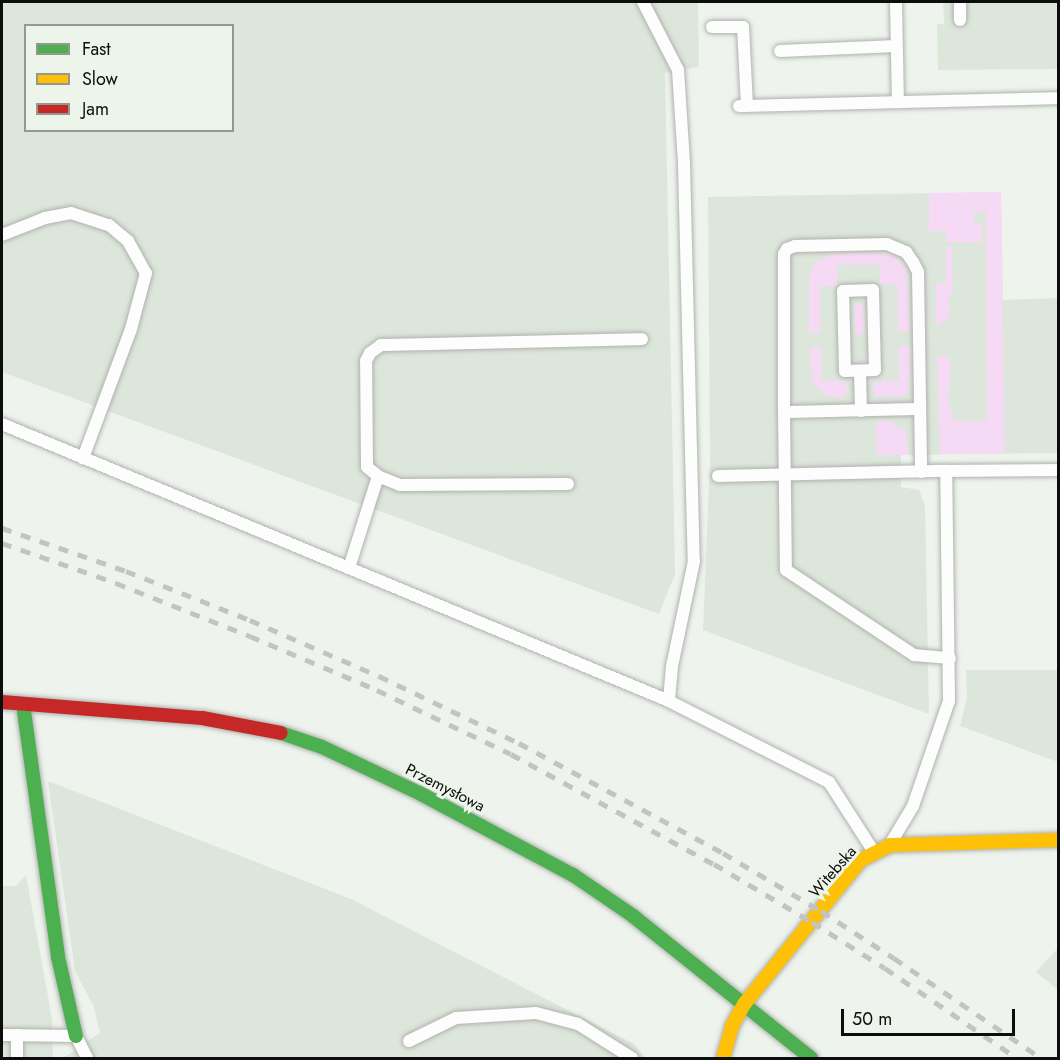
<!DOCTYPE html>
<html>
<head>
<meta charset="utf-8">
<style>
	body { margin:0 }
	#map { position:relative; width:1060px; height:1060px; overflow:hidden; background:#eef3ed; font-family:Jost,sans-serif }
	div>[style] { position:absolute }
	.built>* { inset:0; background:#dde6da }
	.green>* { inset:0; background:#f6daf5 }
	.roads { filter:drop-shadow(0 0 2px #afb2ae) drop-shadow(0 0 2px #afb2ae) }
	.lane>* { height:12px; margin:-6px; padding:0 6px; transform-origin:6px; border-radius:6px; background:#fcfdfc }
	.fast>* { height:14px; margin:-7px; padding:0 7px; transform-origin:7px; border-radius:7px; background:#4caf50 }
	.slow>* { height:14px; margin:-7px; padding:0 7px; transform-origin:7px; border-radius:7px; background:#ffc107 }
	.jam>* { height:14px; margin:-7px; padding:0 7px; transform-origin:7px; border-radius:7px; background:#c62828 }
	.rail>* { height:4.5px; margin-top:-2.25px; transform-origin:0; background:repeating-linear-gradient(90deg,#c2c3c2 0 10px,transparent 0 20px) }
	span { translate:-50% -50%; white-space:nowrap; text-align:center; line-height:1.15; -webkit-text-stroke:6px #edf5eb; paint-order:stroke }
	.street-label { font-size:16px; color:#0c0e0b }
	.frame { position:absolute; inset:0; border:3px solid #0c0e0b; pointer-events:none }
	.legend { position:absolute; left:24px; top:24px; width:210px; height:108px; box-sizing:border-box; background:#edf5eb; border:2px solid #939991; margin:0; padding:8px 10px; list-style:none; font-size:18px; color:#0c0e0b }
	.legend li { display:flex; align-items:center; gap:12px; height:30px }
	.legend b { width:30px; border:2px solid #939991 }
	.scale { position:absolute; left:841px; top:1009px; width:174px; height:27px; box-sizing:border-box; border:3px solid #0c0e0b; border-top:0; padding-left:8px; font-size:18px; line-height:21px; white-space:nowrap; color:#0c0e0b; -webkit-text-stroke:4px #edf5eb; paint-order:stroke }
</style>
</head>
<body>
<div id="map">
	<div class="built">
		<i style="clip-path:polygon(evenodd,2px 2px,698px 2px,699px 67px,665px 73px,675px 574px,659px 614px,2px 372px,2px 2px,26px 26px,232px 26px,232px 130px,26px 130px,26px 26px)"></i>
		<i style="clip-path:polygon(943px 2px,1058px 2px,1058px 69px,938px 70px,937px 24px,944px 24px)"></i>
		<i style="clip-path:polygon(1001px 192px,1003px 300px,1058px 298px,1058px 453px,901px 455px,901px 487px,919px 490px,925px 505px,929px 714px,703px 630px,710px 459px,708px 197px)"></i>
		<i style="clip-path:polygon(966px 670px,1058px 670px,1058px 762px,960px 726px,967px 698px)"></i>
		<i style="clip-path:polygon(48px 781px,351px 899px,634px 1044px,645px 1058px,63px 1058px,100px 1033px,94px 1007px,75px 971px)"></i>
		<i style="clip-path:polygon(26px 875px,52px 1019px,53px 1058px,2px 1058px,2px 886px,16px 886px)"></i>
		<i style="clip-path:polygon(1058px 948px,1058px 990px,1036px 972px)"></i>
	</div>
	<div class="green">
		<i style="clip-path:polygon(1001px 192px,1005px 453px,940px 454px,937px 355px,949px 358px,951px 364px,948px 400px,954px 421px,987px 421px,986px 211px,974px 212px,974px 224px,982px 224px,982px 242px,946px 242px,946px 231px,929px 231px,929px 193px)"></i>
		<i style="clip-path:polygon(946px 246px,952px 246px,953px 292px,948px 297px,950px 316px,936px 326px,936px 283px,946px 283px)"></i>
		<i style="clip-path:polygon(885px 253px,895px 256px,907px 271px,909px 331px,898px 332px,898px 284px,880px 284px,879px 264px,837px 265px,837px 286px,820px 286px,820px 333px,809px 334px,809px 277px,815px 263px,832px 254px)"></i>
		<i style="clip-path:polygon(859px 303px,863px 305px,864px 332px,858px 336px,855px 334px,854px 305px)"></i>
		<i style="clip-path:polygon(899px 346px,910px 346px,909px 392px,900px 397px,876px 396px,872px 390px,874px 382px,899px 380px)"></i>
		<i style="clip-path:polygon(821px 347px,821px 381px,845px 381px,849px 388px,842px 398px,826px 396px,812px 382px,810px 348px)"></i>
		<i style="clip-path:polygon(885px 419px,903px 429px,907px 438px,908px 455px,877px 455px,876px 423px)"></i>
	</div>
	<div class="roads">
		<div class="lane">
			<i style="left:643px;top:2px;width:76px;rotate:62.8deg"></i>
			<i style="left:678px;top:70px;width:94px;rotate:86.3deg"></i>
			<i style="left:684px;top:164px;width:397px;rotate:88.6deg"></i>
			<i style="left:694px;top:561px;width:107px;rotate:101.8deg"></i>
			<i style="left:672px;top:666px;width:35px;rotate:95deg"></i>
			<i style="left:896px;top:2px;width:100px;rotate:88.9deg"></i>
			<i style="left:960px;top:2px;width:18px;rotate:90deg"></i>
			<i style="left:712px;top:27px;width:31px"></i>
			<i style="left:743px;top:27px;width:79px;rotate:87.1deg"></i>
			<i style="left:780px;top:51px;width:116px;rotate:-2.5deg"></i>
			<i style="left:739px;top:106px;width:319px;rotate:-1.4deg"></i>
			<i style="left:2px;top:235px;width:46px;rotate:-21.6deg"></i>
			<i style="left:45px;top:218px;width:26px;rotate:-11deg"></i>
			<i style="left:71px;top:213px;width:40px;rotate:18deg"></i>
			<i style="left:109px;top:225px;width:25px;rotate:40deg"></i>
			<i style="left:128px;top:241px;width:37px;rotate:61deg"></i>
			<i style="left:146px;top:273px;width:58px;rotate:105deg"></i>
			<i style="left:131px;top:329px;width:138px;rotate:110.4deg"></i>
			<i style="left:873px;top:290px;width:80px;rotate:88.6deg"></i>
			<i style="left:875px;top:370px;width:30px;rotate:178deg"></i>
			<i style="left:845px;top:371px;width:80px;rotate:-91.4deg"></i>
			<i style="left:843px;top:291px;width:30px;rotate:-2deg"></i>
			<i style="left:860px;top:371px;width:40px;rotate:88.6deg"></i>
			<i style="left:920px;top:409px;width:136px;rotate:178.7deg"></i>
			<i style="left:784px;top:412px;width:158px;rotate:-90deg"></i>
			<i style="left:784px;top:254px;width:6px;rotate:-59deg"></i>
			<i style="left:787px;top:249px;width:9px;rotate:-21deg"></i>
			<i style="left:795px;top:246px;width:92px;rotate:-1.2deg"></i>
			<i style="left:887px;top:244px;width:21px;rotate:23deg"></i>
			<i style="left:906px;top:252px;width:12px;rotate:55deg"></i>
			<i style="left:913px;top:262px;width:11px;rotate:63deg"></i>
			<i style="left:918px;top:272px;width:200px;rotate:89.1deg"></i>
			<i style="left:784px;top:412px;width:158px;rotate:89.3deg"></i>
			<i style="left:786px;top:570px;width:154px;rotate:33.6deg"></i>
			<i style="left:914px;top:655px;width:36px;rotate:5deg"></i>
			<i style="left:2px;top:424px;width:722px;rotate:22.55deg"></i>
			<i style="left:669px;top:701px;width:179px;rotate:26.9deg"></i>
			<i style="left:829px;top:782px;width:83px;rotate:57.3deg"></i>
			<i style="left:718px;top:476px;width:228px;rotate:-1.3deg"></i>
			<i style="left:568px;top:484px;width:168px;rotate:179.7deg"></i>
			<i style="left:400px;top:485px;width:24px;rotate:-158deg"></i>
			<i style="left:378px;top:476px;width:14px;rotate:-141deg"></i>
			<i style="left:367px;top:467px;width:106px;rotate:-90.5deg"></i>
			<i style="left:366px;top:361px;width:9px;rotate:-63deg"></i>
			<i style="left:370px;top:353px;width:14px;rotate:-36deg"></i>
			<i style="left:381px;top:345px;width:261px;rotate:-1.3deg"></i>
			<i style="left:349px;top:568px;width:96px;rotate:-72.5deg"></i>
			<i style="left:892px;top:841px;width:41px;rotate:-59deg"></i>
			<i style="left:913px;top:806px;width:111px;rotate:-71.1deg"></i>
			<i style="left:949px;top:701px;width:230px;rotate:-90.7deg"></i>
			<i style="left:946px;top:471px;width:112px;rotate:-0.5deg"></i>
			<i style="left:2px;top:1035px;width:74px;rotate:0.8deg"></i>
			<i style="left:76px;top:1036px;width:25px;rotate:63deg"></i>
			<i style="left:409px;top:1041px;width:52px;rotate:-26.1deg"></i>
			<i style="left:456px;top:1018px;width:80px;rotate:-3.6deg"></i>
			<i style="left:536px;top:1013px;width:43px;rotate:14.7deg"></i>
			<i style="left:578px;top:1024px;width:64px;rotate:32.2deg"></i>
			<i style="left:17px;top:1058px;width:23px;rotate:-90deg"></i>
		</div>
		<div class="fast">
			<i style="left:23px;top:704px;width:255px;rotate:82.1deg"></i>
			<i style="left:58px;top:957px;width:81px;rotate:77.2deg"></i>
			<i style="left:281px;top:733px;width:43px;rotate:18.9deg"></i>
			<i style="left:322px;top:747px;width:112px;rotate:25.4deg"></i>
			<i style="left:423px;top:795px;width:170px;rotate:28.1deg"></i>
			<i style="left:573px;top:875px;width:73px;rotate:34.3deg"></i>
			<i style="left:633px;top:916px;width:228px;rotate:38.6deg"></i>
		</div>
		<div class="slow">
			<i style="left:723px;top:1058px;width:33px;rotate:-74deg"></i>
			<i style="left:732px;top:1026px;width:26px;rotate:-61deg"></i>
			<i style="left:745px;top:1003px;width:184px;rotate:-51deg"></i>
			<i style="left:861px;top:860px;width:33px;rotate:-27deg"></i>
			<i style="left:890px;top:845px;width:168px;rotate:-1.7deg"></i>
		</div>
		<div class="jam">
			<i style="left:2px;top:702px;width:201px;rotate:4.6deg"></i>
			<i style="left:202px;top:718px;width:80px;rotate:10.8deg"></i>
		</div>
	</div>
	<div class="rail">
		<i style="left:2px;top:528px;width:131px;rotate:19.1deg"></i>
		<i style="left:126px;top:571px;width:133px;rotate:21.6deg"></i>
		<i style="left:250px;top:620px;width:141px;rotate:23.5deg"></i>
		<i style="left:379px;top:676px;width:155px;rotate:25.6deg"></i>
		<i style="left:519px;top:743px;width:232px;rotate:28.3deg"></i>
		<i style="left:723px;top:853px;width:114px;rotate:30.6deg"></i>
		<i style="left:821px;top:911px;width:87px;rotate:32.8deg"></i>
		<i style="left:894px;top:958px;width:178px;rotate:34.2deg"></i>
		<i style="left:2px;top:543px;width:121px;rotate:19.3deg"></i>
		<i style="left:116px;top:583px;width:144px;rotate:21.6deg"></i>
		<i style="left:250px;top:636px;width:138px;rotate:23deg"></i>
		<i style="left:377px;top:690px;width:148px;rotate:25.5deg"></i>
		<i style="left:511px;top:754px;width:231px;rotate:28.5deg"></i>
		<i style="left:714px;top:864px;width:114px;rotate:30.6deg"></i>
		<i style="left:812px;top:922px;width:86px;rotate:32.2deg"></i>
		<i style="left:885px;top:968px;width:160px;rotate:34.3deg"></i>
	</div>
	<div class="street-label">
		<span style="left:445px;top:788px;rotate:27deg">Przemysłowa</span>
		<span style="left:833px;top:872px;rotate:-49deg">Witebska</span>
	</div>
	<div class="frame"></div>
	<ul class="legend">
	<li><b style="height:8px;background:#4caf50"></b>Fast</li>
	<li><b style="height:8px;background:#ffc107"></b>Slow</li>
	<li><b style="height:8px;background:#c62828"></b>Jam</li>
	</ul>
	<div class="scale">50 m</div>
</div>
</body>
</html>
